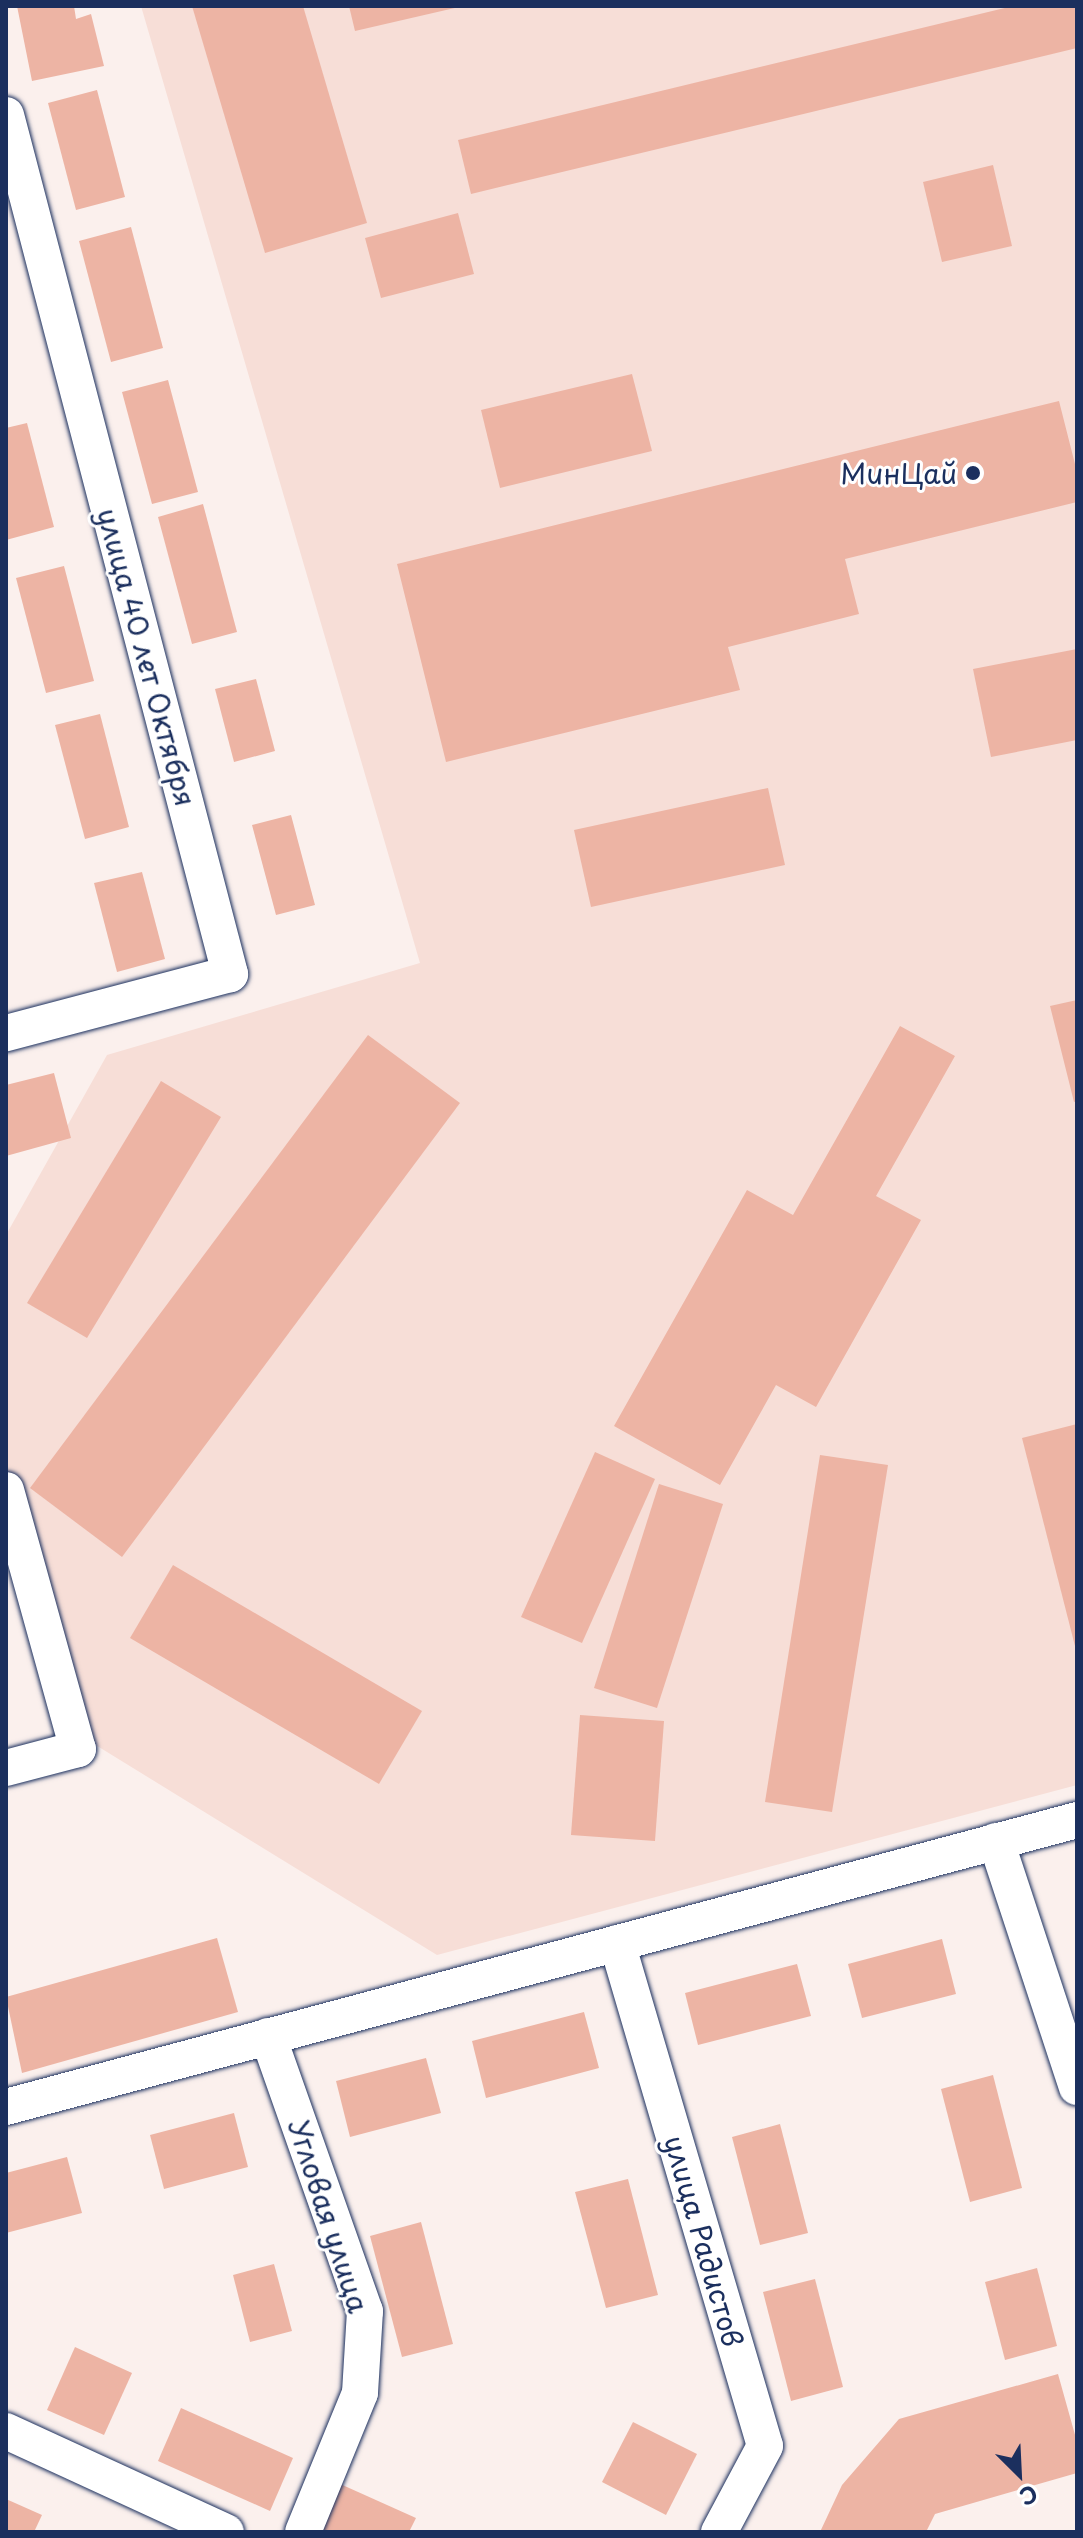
<!DOCTYPE html>
<html>
<head>
<meta charset="utf-8">
<style>
	body { margin:0 }
	#map { position:relative; width:1083px; height:2538px; overflow:hidden; background:#fbf0ed; font-family:"Playpen Sans",sans-serif }
	div>[style] { position:absolute }
	.built>* { inset:0; background:#f7ded7 }
	.building>* { inset:0; background:#edb4a4 }
	.roads { filter:drop-shadow(0 0 2px #1b2f5e) drop-shadow(0 0 2px #1b2f5e) }
	.street>* { height:36px; margin:-18px; padding:0 18px; transform-origin:18px; border-radius:18px; background:#fff }
	.dots>* { width:22px; height:22px; translate:-50% -50%; box-sizing:border-box; border:4px solid #fff; border-radius:50% }
	span { translate:-50% -50%; white-space:nowrap; text-align:center; line-height:1.15; -webkit-text-stroke:6px #fff; paint-order:stroke }
	.poi-label { font-size:28px; color:#1b2f5e }
	.right { translate:-100% -50%; text-align:right }
	.street-label { font-size:28px; color:#1b2f5e }
	.frame { position:absolute; inset:0; border:8px solid #1b2f5e; pointer-events:none }
	.north { position:absolute; left:979px; top:2434px; width:80px; height:80px; -webkit-text-stroke:6px #fff; paint-order:stroke; rotate:156deg; font-size:22px; font-weight:700; line-height:32px; text-align:center; color:#1b2f5e }
	.north::after { content:''; display:block; margin:auto; width:28px; height:36px; background:#1b2f5e; clip-path:polygon(50% 0,100% 100%,50% 72%,0 100%) }
</style>
</head>
<body>
<div id="map">
	<div class="built">
		<i style="clip-path:polygon(141px 6px,1077px 6px,1077px 1785px,437px 1955px,81px 1736px,6px 1491px,6px 1235px,107px 1055px,420px 963px)"></i>
	</div>
	<div class="building">
		<i style="clip-path:polygon(17px 6px,74px 6px,76px 19px,91px 14px,104px 66px,32px 81px)"></i>
		<i style="clip-path:polygon(192px 6px,303px 6px,367px 223px,265px 253px)"></i>
		<i style="clip-path:polygon(349px 6px,458px 6px,459px 7px,355px 31px)"></i>
		<i style="clip-path:polygon(1013px 6px,1077px 6px,1077px 48px,471px 194px,458px 140px)"></i>
		<i style="clip-path:polygon(97px 90px,125px 197px,76px 210px,48px 103px)"></i>
		<i style="clip-path:polygon(993px 165px,1012px 246px,942px 262px,923px 182px)"></i>
		<i style="clip-path:polygon(458px 213px,474px 274px,381px 298px,365px 238px)"></i>
		<i style="clip-path:polygon(131px 227px,163px 348px,111px 362px,79px 241px)"></i>
		<i style="clip-path:polygon(632px 374px,652px 451px,500px 488px,481px 410px)"></i>
		<i style="clip-path:polygon(168px 380px,198px 492px,152px 504px,122px 392px)"></i>
		<i style="clip-path:polygon(1059px 401px,1077px 472px,1077px 502px,845px 559px,859px 614px,728px 647px,740px 690px,446px 762px,397px 564px)"></i>
		<i style="clip-path:polygon(27px 423px,54px 527px,6px 540px,6px 428px)"></i>
		<i style="clip-path:polygon(203px 504px,237px 632px,192px 644px,158px 517px)"></i>
		<i style="clip-path:polygon(64px 566px,94px 681px,46px 693px,16px 578px)"></i>
		<i style="clip-path:polygon(1077px 649px,1077px 740px,991px 757px,973px 669px)"></i>
		<i style="clip-path:polygon(256px 679px,275px 751px,234px 762px,215px 689px)"></i>
		<i style="clip-path:polygon(100px 714px,129px 827px,85px 839px,55px 725px)"></i>
		<i style="clip-path:polygon(768px 788px,785px 865px,591px 907px,574px 830px)"></i>
		<i style="clip-path:polygon(291px 815px,315px 905px,276px 915px,252px 825px)"></i>
		<i style="clip-path:polygon(142px 872px,165px 959px,117px 972px,94px 883px)"></i>
		<i style="clip-path:polygon(1077px 1000px,1077px 1101px,1074px 1102px,1050px 1006px)"></i>
		<i style="clip-path:polygon(900px 1026px,955px 1056px,876px 1196px,921px 1220px,816px 1407px,776px 1385px,720px 1485px,614px 1426px,747px 1190px,793px 1215px)"></i>
		<i style="clip-path:polygon(368px 1035px,460px 1103px,122px 1557px,30px 1488px)"></i>
		<i style="clip-path:polygon(54px 1073px,71px 1138px,6px 1156px,6px 1085px)"></i>
		<i style="clip-path:polygon(161px 1081px,221px 1117px,87px 1338px,27px 1303px)"></i>
		<i style="clip-path:polygon(1077px 1424px,1077px 1650px,1076px 1650px,1022px 1438px)"></i>
		<i style="clip-path:polygon(595px 1452px,655px 1479px,582px 1643px,521px 1617px)"></i>
		<i style="clip-path:polygon(820px 1455px,888px 1465px,832px 1812px,765px 1802px)"></i>
		<i style="clip-path:polygon(659px 1484px,723px 1504px,657px 1708px,594px 1688px)"></i>
		<i style="clip-path:polygon(173px 1565px,422px 1711px,379px 1784px,130px 1638px)"></i>
		<i style="clip-path:polygon(580px 1715px,664px 1721px,655px 1841px,571px 1835px)"></i>
		<i style="clip-path:polygon(217px 1938px,238px 2012px,22px 2073px,6px 1997px)"></i>
		<i style="clip-path:polygon(942px 1939px,956px 1994px,862px 2018px,848px 1964px)"></i>
		<i style="clip-path:polygon(797px 1964px,811px 2016px,698px 2045px,685px 1993px)"></i>
		<i style="clip-path:polygon(584px 2012px,599px 2068px,486px 2098px,472px 2041px)"></i>
		<i style="clip-path:polygon(426px 2058px,441px 2113px,350px 2137px,336px 2081px)"></i>
		<i style="clip-path:polygon(993px 2075px,1022px 2188px,970px 2202px,941px 2089px)"></i>
		<i style="clip-path:polygon(234px 2113px,248px 2167px,164px 2189px,150px 2135px)"></i>
		<i style="clip-path:polygon(780px 2124px,808px 2233px,760px 2245px,732px 2137px)"></i>
		<i style="clip-path:polygon(67px 2157px,82px 2213px,6px 2233px,6px 2173px)"></i>
		<i style="clip-path:polygon(628px 2179px,658px 2295px,606px 2308px,575px 2192px)"></i>
		<i style="clip-path:polygon(421px 2222px,453px 2344px,402px 2357px,370px 2236px)"></i>
		<i style="clip-path:polygon(274px 2264px,292px 2331px,250px 2342px,233px 2275px)"></i>
		<i style="clip-path:polygon(1037px 2268px,1057px 2346px,1005px 2360px,985px 2282px)"></i>
		<i style="clip-path:polygon(815px 2279px,843px 2387px,791px 2401px,763px 2292px)"></i>
		<i style="clip-path:polygon(75px 2347px,132px 2373px,104px 2435px,47px 2410px)"></i>
		<i style="clip-path:polygon(1058px 2374px,1077px 2442px,1077px 2473px,935px 2514px,926px 2532px,820px 2532px,842px 2485px,899px 2419px)"></i>
		<i style="clip-path:polygon(181px 2408px,293px 2458px,270px 2511px,158px 2461px)"></i>
		<i style="clip-path:polygon(633px 2422px,697px 2454px,666px 2515px,602px 2482px)"></i>
		<i style="clip-path:polygon(338px 2483px,416px 2518px,409px 2532px,317px 2532px)"></i>
		<i style="clip-path:polygon(6px 2499px,42px 2515px,34px 2532px,6px 2532px)"></i>
	</div>
	<div class="roads">
		<div class="street">
			<i style="left:6px;top:115px;width:888px;rotate:75.38deg"></i>
			<i style="left:230px;top:974px;width:232px;rotate:165.2deg"></i>
			<i style="left:6px;top:1490px;width:269px;rotate:74.5deg"></i>
			<i style="left:78px;top:1749px;width:74px;rotate:165.2deg"></i>
			<i style="left:996px;top:1841px;width:259px;rotate:71.8deg"></i>
			<i style="left:617px;top:1943px;width:524px;rotate:73.6deg"></i>
			<i style="left:765px;top:2446px;width:98px;rotate:118.1deg"></i>
			<i style="left:268px;top:2036px;width:292px;rotate:70.6deg"></i>
			<i style="left:365px;top:2311px;width:82px;rotate:93.5deg"></i>
			<i style="left:360px;top:2393px;width:150px;rotate:112.3deg"></i>
			<i style="left:6px;top:2107px;width:1109px;rotate:-15deg"></i>
			<i style="left:6px;top:2431px;width:242px;rotate:24.7deg"></i>
		</div>
	</div>
	<div class="dots">
		<i style="left:973px;top:473px;background:#1b2f5e"></i>
	</div>
	<div class="poi-label">
		<span class="right" style="left:957px;top:473px">МинЦай</span>
	</div>
	<div class="street-label">
		<span style="left:147px;top:657px;rotate:75deg">улица 40 лет Октября</span>
		<span style="left:329px;top:2216px;rotate:72deg">Угловая улица</span>
		<span style="left:704px;top:2241px;rotate:74deg">улица Радистов</span>
	</div>
	<div class="frame"></div>
	<div class="north">С</div>
</div>
</body>
</html>
